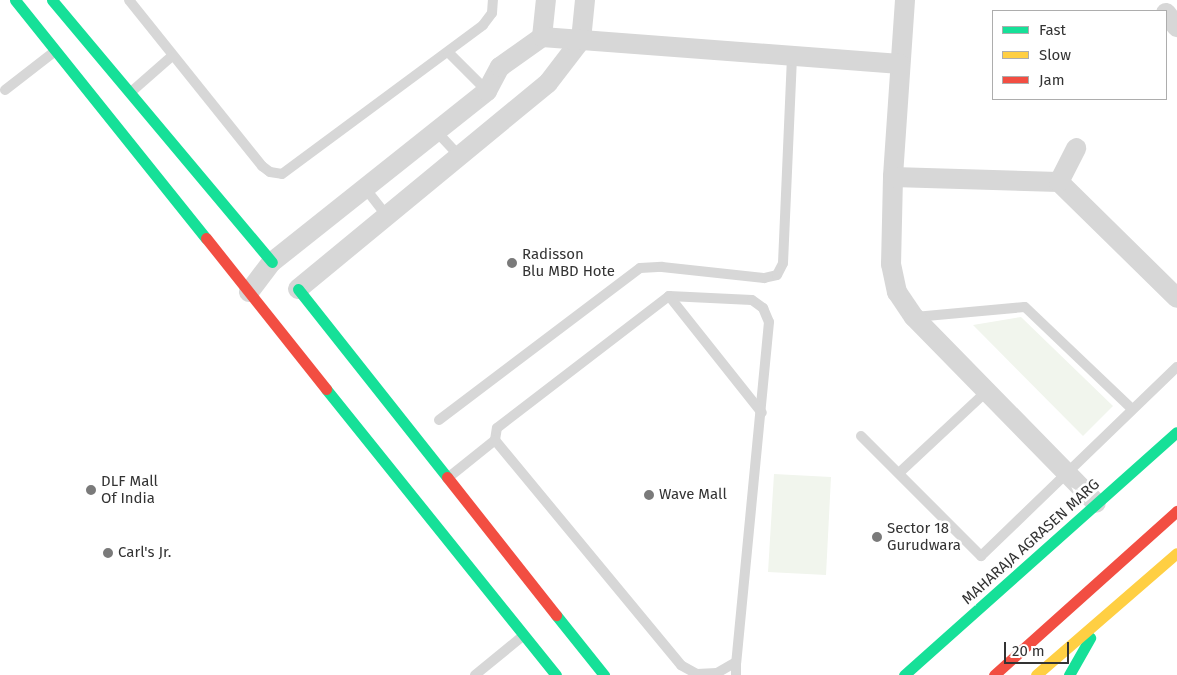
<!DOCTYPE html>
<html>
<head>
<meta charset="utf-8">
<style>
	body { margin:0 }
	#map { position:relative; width:1177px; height:675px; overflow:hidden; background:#fff; font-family:"Fira Sans",sans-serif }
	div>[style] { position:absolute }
	.green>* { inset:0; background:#f1f5ed }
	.lane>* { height:10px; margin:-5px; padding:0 5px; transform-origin:5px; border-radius:5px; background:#d7d7d7 }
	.street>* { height:20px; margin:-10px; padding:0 10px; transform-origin:10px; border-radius:10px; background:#d7d7d7 }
	.fast>* { height:11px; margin:-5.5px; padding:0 5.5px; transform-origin:5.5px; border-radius:5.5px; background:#16e098 }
	.slow>* { height:11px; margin:-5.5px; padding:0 5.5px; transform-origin:5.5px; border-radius:5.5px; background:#ffcf43 }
	.jam>* { height:11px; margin:-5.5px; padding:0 5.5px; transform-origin:5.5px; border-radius:5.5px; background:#f24e42 }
	.dots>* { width:14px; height:14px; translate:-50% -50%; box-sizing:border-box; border:2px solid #fff; border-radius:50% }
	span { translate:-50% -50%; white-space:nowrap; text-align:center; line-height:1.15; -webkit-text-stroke:5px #fff; paint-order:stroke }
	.poi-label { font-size:15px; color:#333 }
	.left { translate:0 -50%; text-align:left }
	.street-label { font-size:15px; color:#333 }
	.legend { position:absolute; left:992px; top:10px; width:175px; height:90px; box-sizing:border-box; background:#fff; border:1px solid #adadad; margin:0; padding:6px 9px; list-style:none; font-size:15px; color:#333 }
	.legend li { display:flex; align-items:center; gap:10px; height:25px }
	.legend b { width:25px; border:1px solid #adadad }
	.scale { position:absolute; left:1004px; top:642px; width:65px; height:22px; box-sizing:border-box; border:2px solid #333; border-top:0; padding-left:6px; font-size:15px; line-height:18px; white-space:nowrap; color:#333; -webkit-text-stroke:4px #fff; paint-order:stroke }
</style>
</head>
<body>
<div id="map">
	<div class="green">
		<i style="clip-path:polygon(1021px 317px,1113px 406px,1083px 436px,973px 325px)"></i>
		<i style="clip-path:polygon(774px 474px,831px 477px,826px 575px,768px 572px)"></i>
	</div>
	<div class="lane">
		<i style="left:129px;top:0;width:213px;rotate:51.3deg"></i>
		<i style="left:262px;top:166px;width:10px;rotate:37deg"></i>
		<i style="left:270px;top:172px;width:12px;rotate:9deg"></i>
		<i style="left:282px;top:174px;width:250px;rotate:-36.5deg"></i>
		<i style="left:483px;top:25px;width:15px;rotate:-53deg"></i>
		<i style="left:492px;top:13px;width:13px;rotate:-86deg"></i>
		<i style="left:448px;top:52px;width:55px;rotate:45deg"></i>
		<i style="left:5px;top:90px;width:62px;rotate:-37.8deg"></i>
		<i style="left:131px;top:92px;width:53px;rotate:-41.2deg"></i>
		<i style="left:436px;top:131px;width:34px;rotate:47deg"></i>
		<i style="left:365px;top:188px;width:36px;rotate:52deg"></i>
		<i style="left:669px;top:296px;width:83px;rotate:2.8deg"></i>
		<i style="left:752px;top:300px;width:14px;rotate:36deg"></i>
		<i style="left:763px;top:308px;width:15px;rotate:67deg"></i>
		<i style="left:769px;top:322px;width:342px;rotate:95.5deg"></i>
		<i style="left:736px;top:662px;width:22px;rotate:150deg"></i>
		<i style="left:717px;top:673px;width:20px;rotate:177deg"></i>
		<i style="left:697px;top:674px;width:18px;rotate:-151deg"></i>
		<i style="left:681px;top:665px;width:292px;rotate:-129.6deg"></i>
		<i style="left:495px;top:440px;width:12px;rotate:-81deg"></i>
		<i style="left:497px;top:428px;width:217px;rotate:-37.5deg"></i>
		<i style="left:669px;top:296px;width:149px;rotate:51.5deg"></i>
		<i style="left:915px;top:317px;width:110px;rotate:-5.2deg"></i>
		<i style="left:1025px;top:307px;width:148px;rotate:43.6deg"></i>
		<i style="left:439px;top:420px;width:252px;rotate:-37.1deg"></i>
		<i style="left:640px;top:268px;width:22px;rotate:-3deg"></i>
		<i style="left:662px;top:267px;width:103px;rotate:6.2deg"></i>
		<i style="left:764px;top:278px;width:13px;rotate:-13deg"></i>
		<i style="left:777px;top:275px;width:13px;rotate:-63deg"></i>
		<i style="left:783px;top:263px;width:207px;rotate:-87.5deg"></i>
		<i style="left:861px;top:436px;width:170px;rotate:45deg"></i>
		<i style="left:981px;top:556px;width:272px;rotate:-44deg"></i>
		<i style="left:899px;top:473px;width:119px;rotate:-43deg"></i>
		<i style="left:449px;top:477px;width:59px;rotate:-38.8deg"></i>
		<i style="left:475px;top:675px;width:63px;rotate:-39.2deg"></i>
		<i style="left:736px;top:675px;width:13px;rotate:-90deg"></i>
	</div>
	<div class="street">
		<i style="left:905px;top:0;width:177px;rotate:93.9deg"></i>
		<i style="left:893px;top:177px;width:87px;rotate:91.3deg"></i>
		<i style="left:891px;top:264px;width:29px;rotate:78deg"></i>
		<i style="left:897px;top:292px;width:30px;rotate:56deg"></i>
		<i style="left:914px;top:317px;width:260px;rotate:45.6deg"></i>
		<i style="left:1166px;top:13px;width:18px;rotate:52deg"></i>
		<i style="left:542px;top:37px;width:37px;rotate:-84deg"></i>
		<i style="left:893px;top:177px;width:166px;rotate:1.7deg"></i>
		<i style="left:1059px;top:182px;width:165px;rotate:44.5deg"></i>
		<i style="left:1059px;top:182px;width:38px;rotate:-63deg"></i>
		<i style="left:298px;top:289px;width:324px;rotate:-39.5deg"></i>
		<i style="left:548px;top:83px;width:54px;rotate:-52.5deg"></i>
		<i style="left:581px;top:40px;width:40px;rotate:-84.3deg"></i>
		<i style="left:249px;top:292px;width:38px;rotate:-53deg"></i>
		<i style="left:272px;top:262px;width:275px;rotate:-38.5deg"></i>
		<i style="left:487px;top:91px;width:27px;rotate:-62deg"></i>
		<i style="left:500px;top:67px;width:52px;rotate:-35.5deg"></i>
		<i style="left:542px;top:37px;width:359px;rotate:4.3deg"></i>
	</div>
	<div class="fast">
		<i style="left:15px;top:0;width:305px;rotate:51.3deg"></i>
		<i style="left:52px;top:0;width:342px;rotate:50deg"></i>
		<i style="left:298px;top:289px;width:240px;rotate:51.6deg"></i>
		<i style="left:326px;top:389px;width:367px;rotate:51.2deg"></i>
		<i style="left:556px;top:615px;width:77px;rotate:51.3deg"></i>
		<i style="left:904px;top:675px;width:365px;rotate:-41.7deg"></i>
		<i style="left:1069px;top:675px;width:43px;rotate:-60.4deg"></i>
	</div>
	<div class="slow">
		<i style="left:1036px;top:675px;width:186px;rotate:-40.9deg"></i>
	</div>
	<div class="jam">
		<i style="left:206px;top:238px;width:193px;rotate:51.5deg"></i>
		<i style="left:447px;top:477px;width:176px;rotate:51.7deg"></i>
		<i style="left:994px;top:675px;width:246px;rotate:-41.9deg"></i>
	</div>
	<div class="dots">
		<i style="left:512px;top:263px;background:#7a7a7a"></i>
		<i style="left:91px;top:490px;background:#7a7a7a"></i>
		<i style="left:649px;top:495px;background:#7a7a7a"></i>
		<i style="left:877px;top:537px;background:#7a7a7a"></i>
		<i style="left:108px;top:553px;background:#7a7a7a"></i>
	</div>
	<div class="poi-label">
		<span class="left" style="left:522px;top:263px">Radisson<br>Blu MBD Hote</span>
		<span class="left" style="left:101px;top:490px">DLF Mall<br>Of India</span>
		<span class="left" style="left:659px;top:495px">Wave Mall</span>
		<span class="left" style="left:887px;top:537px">Sector 18<br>Gurudwara</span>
		<span class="left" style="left:118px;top:553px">Carl's Jr.</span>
	</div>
	<div class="street-label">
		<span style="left:1031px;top:542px;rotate:-42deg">MAHARAJA AGRASEN MARG</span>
	</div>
	<ul class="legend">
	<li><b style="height:6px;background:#16e098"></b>Fast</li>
	<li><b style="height:6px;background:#ffcf43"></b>Slow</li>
	<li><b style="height:6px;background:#f24e42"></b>Jam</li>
	</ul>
	<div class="scale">20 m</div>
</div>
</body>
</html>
